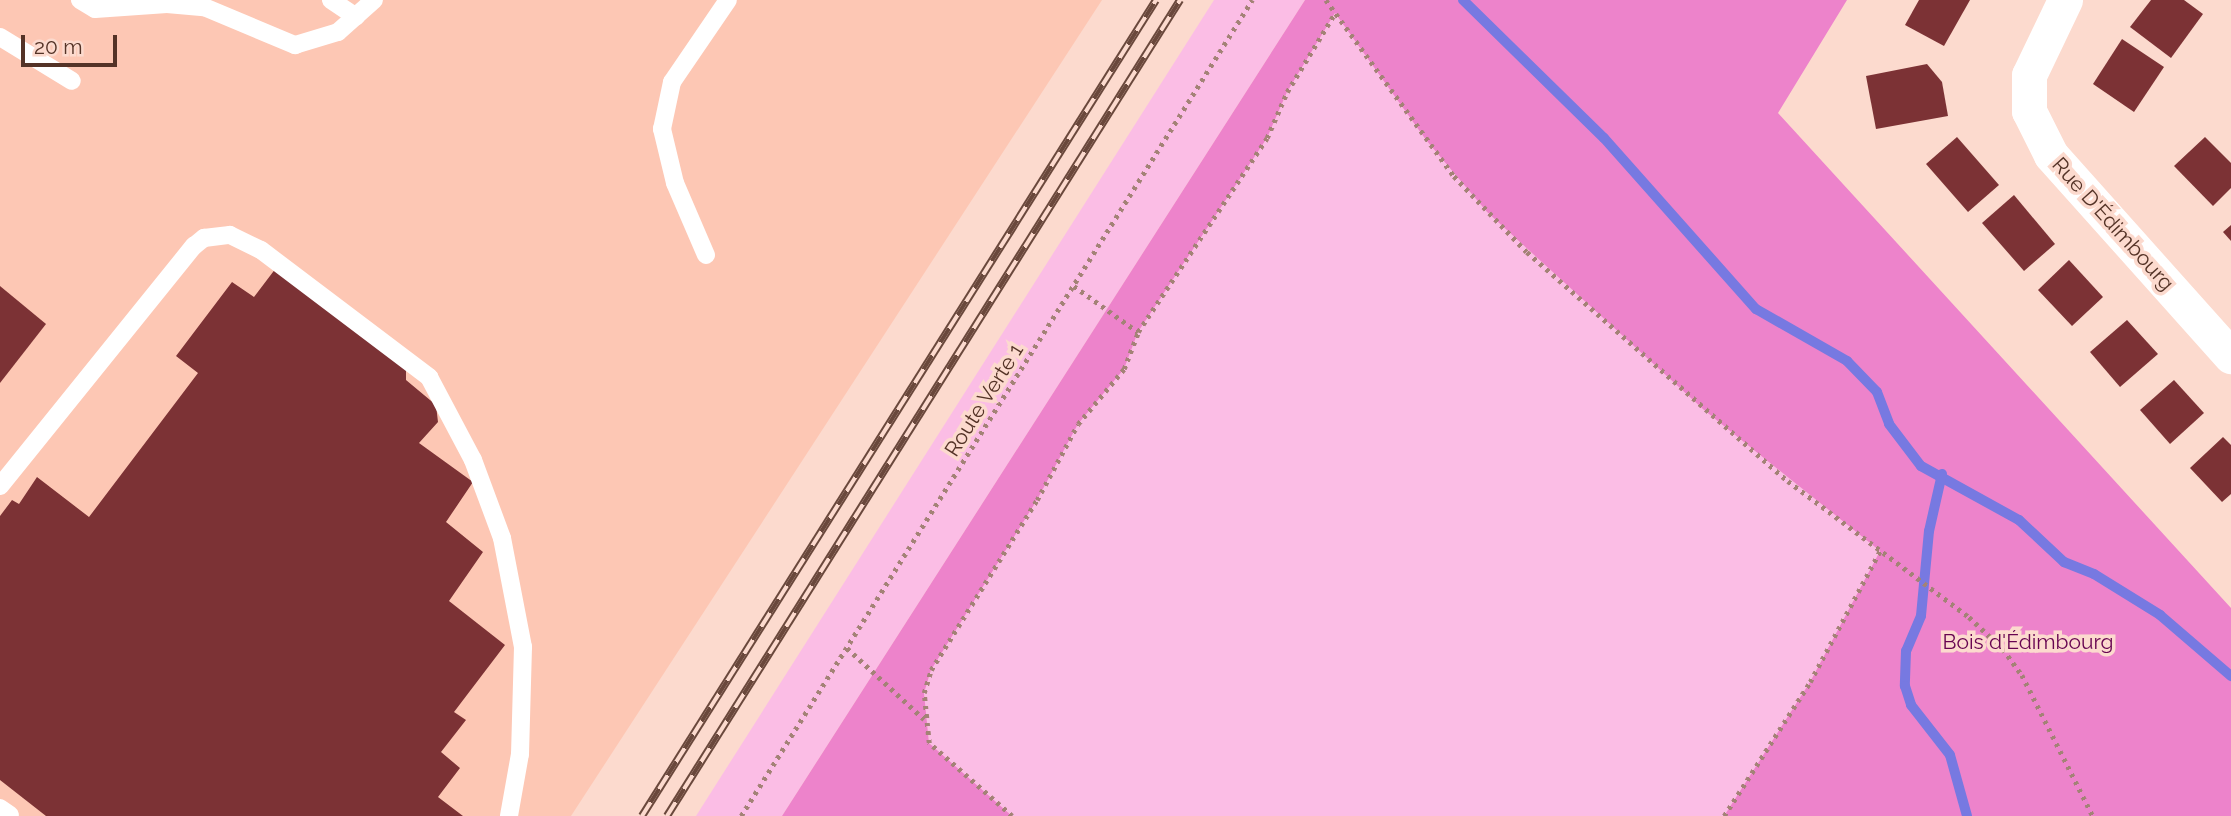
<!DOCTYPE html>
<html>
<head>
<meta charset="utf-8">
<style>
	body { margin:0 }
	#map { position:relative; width:2231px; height:816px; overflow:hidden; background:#fcdace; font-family:Raleway,sans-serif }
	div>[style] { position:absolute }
	.built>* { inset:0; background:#fdc7b4 }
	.green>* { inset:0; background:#fbbde5 }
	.forest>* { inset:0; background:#ed83cb }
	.stream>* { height:10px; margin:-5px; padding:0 5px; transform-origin:5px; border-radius:5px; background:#7779e1 }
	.building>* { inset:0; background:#7c3235 }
	.path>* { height:4.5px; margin-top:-2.25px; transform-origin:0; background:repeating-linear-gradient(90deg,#a38276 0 3.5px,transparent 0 8.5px) }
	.lane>* { height:18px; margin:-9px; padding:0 9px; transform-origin:9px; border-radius:9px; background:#fff }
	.street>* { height:35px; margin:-17.5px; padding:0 17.5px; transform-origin:17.5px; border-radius:17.5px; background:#fff }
	.rail>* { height:8px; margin-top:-4px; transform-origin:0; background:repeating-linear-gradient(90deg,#fcdace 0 16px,#6a483c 0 32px); box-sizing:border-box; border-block:2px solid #6a483c }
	span { translate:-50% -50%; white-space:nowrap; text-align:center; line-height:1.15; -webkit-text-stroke:7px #fcdace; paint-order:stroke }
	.street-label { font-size:21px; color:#543327 }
	.park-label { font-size:21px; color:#670451 }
	.scale { position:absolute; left:21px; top:35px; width:96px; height:32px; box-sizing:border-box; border:4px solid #543327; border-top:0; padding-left:9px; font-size:21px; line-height:24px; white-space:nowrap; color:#543327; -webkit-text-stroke:5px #fcdace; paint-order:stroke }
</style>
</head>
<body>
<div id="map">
	<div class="built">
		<i style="clip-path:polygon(0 0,1102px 0,571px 816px,0 816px)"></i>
	</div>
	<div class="green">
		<i style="clip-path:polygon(1214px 0,1305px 0,782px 816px,696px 816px)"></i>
		<i style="clip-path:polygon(1335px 13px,1426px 140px,1487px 212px,1704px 410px,1880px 551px,1810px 682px,1724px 816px,1012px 816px,929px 743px,924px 693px,931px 670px,1037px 500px,1078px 424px,1124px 369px,1138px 332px,1267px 138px,1287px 92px)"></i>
	</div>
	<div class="forest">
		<i style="clip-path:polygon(1305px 0,1847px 0,1778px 113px,2231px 608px,2231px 816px,1724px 816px,1810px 682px,1880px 551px,1704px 410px,1487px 212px,1426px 140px,1335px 13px,1287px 92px,1267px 138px,1138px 332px,1124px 369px,1078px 424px,1037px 500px,931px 670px,924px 693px,929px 743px,1012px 816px,782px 816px)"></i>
	</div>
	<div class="stream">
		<i style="left:1463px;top:0;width:197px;rotate:44.4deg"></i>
		<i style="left:1604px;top:138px;width:229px;rotate:48.4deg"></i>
		<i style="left:1756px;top:309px;width:105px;rotate:29.7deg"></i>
		<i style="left:1847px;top:361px;width:43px;rotate:45.9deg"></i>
		<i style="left:1877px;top:392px;width:34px;rotate:69deg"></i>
		<i style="left:1889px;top:424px;width:53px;rotate:52.7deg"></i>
		<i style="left:1921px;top:466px;width:112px;rotate:28.9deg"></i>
		<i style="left:2019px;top:520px;width:62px;rotate:43deg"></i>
		<i style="left:2064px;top:562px;width:32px;rotate:22deg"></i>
		<i style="left:2094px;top:574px;width:78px;rotate:31.8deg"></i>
		<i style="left:2160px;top:615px;width:94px;rotate:40.7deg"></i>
		<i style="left:1942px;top:474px;width:58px;rotate:102.8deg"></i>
		<i style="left:1929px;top:531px;width:85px;rotate:95.4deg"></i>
		<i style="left:1921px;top:616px;width:38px;rotate:113deg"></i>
		<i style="left:1906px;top:651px;width:35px;rotate:92deg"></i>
		<i style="left:1905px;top:686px;width:20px;rotate:72deg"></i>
		<i style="left:1911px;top:705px;width:63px;rotate:52deg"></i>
		<i style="left:1950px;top:755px;width:63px;rotate:74.4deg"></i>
	</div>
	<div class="building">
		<i style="clip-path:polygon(1919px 0,1970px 0,1944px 46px,1905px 25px)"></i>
		<i style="clip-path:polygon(2151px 0,2184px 0,2203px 14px,2171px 58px,2130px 27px)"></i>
		<i style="clip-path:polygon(2122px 39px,2164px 67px,2134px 112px,2093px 84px)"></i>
		<i style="clip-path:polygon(1927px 64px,1942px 82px,1948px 116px,1876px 129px,1866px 76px)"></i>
		<i style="clip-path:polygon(1957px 137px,1999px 185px,1968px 212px,1926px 164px)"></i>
		<i style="clip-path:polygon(2205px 137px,2231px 163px,2231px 188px,2213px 206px,2174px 166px)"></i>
		<i style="clip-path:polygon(2014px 195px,2055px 244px,2024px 271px,1982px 223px)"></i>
		<i style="clip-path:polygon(2231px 225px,2231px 241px,2223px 232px)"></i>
		<i style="clip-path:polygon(2069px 260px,2103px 297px,2072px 326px,2038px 290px)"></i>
		<i style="clip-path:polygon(276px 268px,406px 364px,406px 380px,436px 405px,438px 422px,419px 443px,473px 482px,446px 522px,483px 552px,449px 601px,505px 645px,454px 712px,466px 720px,441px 752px,460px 768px,438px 797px,463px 816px,46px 816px,0 780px,0 516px,12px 500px,19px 504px,37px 477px,89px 517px,198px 373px,176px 356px,232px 282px,254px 297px)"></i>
		<i style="clip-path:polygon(0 286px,46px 324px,0 383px)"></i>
		<i style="clip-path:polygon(2127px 320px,2158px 354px,2120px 387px,2090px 352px)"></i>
		<i style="clip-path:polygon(2174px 380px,2204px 413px,2170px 444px,2140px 410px)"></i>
		<i style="clip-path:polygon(2223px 437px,2231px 445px,2231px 494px,2222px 502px,2190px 468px)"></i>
	</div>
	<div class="path">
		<i style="left:1326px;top:0;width:218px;rotate:54deg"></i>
		<i style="left:1454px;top:176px;width:105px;rotate:46.2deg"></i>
		<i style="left:1527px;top:252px;width:347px;rotate:41.3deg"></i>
		<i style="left:1788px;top:481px;width:226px;rotate:36.9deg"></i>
		<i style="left:1969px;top:617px;width:47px;rotate:43.3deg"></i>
		<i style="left:2003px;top:649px;width:32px;rotate:54deg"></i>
		<i style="left:2022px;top:675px;width:158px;rotate:63.3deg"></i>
		<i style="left:1074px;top:286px;width:79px;rotate:35.7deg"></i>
		<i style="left:847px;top:648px;width:105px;rotate:42.7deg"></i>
		<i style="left:741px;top:816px;width:963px;rotate:-57.94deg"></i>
		<i style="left:1012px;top:816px;width:111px;rotate:-138.7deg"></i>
		<i style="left:929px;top:743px;width:50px;rotate:-95.7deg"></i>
		<i style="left:924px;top:693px;width:24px;rotate:-73deg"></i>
		<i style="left:931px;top:670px;width:200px;rotate:-58.1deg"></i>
		<i style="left:1037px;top:500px;width:86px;rotate:-61.7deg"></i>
		<i style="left:1078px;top:424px;width:72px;rotate:-50.1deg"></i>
		<i style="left:1124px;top:369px;width:40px;rotate:-69deg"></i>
		<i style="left:1138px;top:332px;width:233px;rotate:-56.4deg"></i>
		<i style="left:1267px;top:138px;width:50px;rotate:-66.5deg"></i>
		<i style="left:1287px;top:92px;width:92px;rotate:-58.7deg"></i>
		<i style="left:1724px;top:816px;width:159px;rotate:-57.3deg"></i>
		<i style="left:1810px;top:682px;width:149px;rotate:-61.9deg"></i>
	</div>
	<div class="lane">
		<i style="left:80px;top:0;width:17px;rotate:31deg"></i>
		<i style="left:95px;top:9px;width:72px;rotate:-4deg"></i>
		<i style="left:167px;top:4px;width:37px;rotate:5deg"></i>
		<i style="left:204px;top:7px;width:99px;rotate:22.7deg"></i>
		<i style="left:295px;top:45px;width:45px;rotate:-16.8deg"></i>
		<i style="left:338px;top:32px;width:48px;rotate:-41.6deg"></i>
		<i style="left:331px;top:0;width:30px;rotate:34deg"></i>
		<i style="left:0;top:37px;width:84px;rotate:31.4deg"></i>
		<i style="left:706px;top:255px;width:78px;rotate:-113.3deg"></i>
		<i style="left:675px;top:183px;width:56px;rotate:-103.5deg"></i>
		<i style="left:662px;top:129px;width:48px;rotate:-78deg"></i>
		<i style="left:672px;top:82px;width:99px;rotate:-55.7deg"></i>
		<i style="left:0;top:486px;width:309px;rotate:-51.1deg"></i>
		<i style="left:194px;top:246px;width:13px;rotate:-39deg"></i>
		<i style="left:204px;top:238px;width:26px;rotate:-7deg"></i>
		<i style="left:230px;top:235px;width:34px;rotate:26deg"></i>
		<i style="left:261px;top:250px;width:211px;rotate:37.1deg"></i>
		<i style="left:429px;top:377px;width:94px;rotate:62.1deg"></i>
		<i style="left:473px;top:460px;width:83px;rotate:69.6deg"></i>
		<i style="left:502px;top:538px;width:111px;rotate:79.1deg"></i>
		<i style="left:523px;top:647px;width:107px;rotate:91.6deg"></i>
		<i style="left:520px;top:754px;width:63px;rotate:100.1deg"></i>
		<i style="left:0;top:808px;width:12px;rotate:35deg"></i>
	</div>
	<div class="street">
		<i style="left:2065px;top:0;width:83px;rotate:115.6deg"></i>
		<i style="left:2029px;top:75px;width:36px;rotate:90deg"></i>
		<i style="left:2029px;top:111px;width:49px;rotate:63.4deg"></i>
		<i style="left:2051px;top:155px;width:270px;rotate:48.2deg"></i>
	</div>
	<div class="rail">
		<i style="left:642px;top:816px;width:964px;rotate:-57.79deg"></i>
		<i style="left:667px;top:816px;width:964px;rotate:-57.84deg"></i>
	</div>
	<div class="street-label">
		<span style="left:2113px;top:224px;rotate:48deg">Rue D'Édimbourg</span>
		<span style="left:984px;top:400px;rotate:-58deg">Route Verte 1</span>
	</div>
	<div class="park-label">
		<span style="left:2028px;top:642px">Bois d'Édimbourg</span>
	</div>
	<div class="scale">20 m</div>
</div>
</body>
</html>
